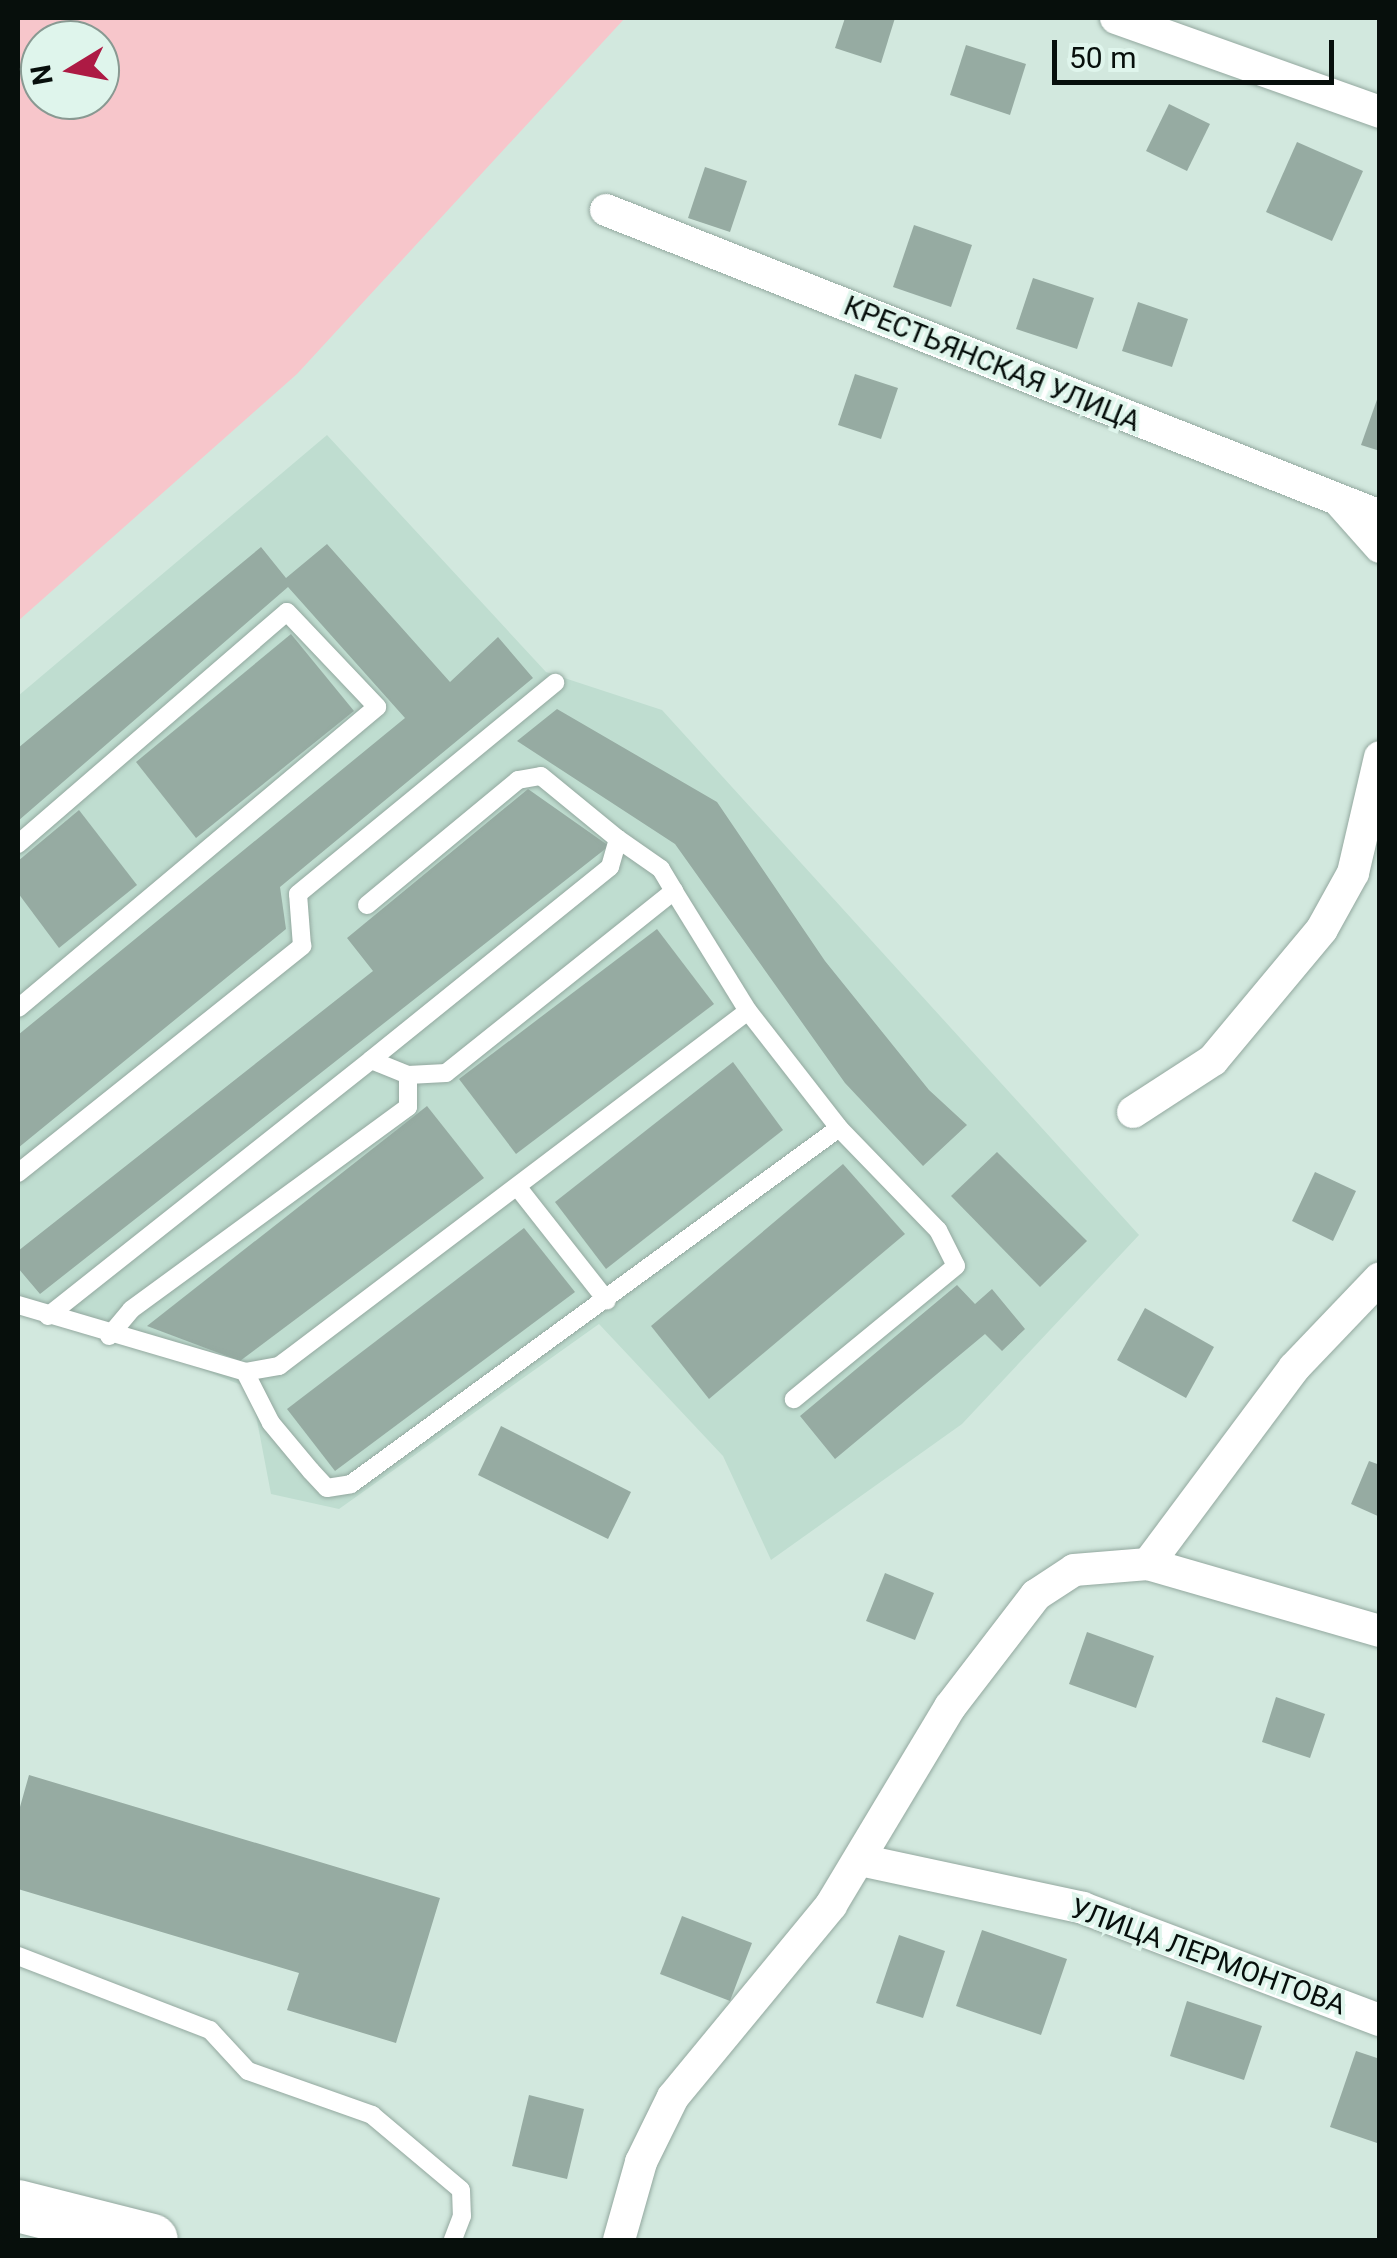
<!DOCTYPE html>
<html>
<head>
<meta charset="utf-8">
<style>
	body { margin:0 }
	#map { position:relative; width:1397px; height:2258px; overflow:hidden; background:#d2e8de; font-family:Roboto,sans-serif }
	div>[style] { position:absolute }
	.built>* { inset:0; background:#bfddd0 }
	.green>* { inset:0; background:#f7c6cb }
	.building>* { inset:0; background:#96aba2 }
	.roads { filter:drop-shadow(0 0 2px #93a89f) drop-shadow(0 0 2px #93a89f) }
	.service>* { height:18px; margin:-9px; padding:0 9px; transform-origin:9px; border-radius:9px; background:#fff }
	.minor>* { height:32px; margin:-16px; padding:0 16px; transform-origin:16px; border-radius:16px; background:#fff }
	.primary>* { height:52px; margin:-26px; padding:0 26px; transform-origin:26px; border-radius:26px; background:#fff }
	span { translate:-50% -50%; white-space:nowrap; text-align:center; line-height:1.15; -webkit-text-stroke:8px #dff5ec; paint-order:stroke }
	.street-label { font-size:28px; color:#070f0c }
	.frame { position:absolute; inset:0; border:20px solid #070f0c; pointer-events:none }
	.north { position:absolute; left:20px; top:20px; width:100px; height:100px; box-sizing:border-box; background:#dff5ec; border:2px solid #899992; border-radius:50%; rotate:260deg; font-size:28px; font-weight:700; line-height:40px; text-align:center; color:#070f0c }
	.north::after { content:''; display:block; margin:auto; width:35px; height:45px; background:#ad1a44; clip-path:polygon(50% 0,100% 100%,50% 72%,0 100%) }
	.scale { position:absolute; left:1052px; top:40px; width:282px; height:45px; box-sizing:border-box; border:5px solid #070f0c; border-top:0; padding-left:12px; font-size:30px; line-height:35px; white-space:nowrap; color:#070f0c; -webkit-text-stroke:8px #dff5ec; paint-order:stroke }
</style>
</head>
<body>
<div id="map">
	<div class="built">
		<i style="clip-path:polygon(327px 435px,546px 672px,662px 710px,1139px 1235px,962px 1424px,771px 1560px,723px 1456px,599px 1324px,339px 1509px,271px 1494px,251px 1389px,18px 1295px,18px 696px)"></i>
	</div>
	<div class="green">
		<i style="clip-path:polygon(evenodd,18px 18px,625px 18px,297px 374px,18px 621px,18px 18px,40px 40px,100px 40px,100px 100px,40px 100px,40px 40px)"></i>
	</div>
	<div class="building">
		<i style="clip-path:polygon(845px 18px,895px 18px,881px 63px,835px 48px)"></i>
		<i style="clip-path:polygon(966px 45px,1026px 64px,1010px 115px,950px 95px)"></i>
		<i style="clip-path:polygon(1169px 104px,1210px 124px,1187px 171px,1146px 151px)"></i>
		<i style="clip-path:polygon(1297px 142px,1363px 171px,1332px 241px,1266px 212px)"></i>
		<i style="clip-path:polygon(705px 167px,747px 181px,730px 232px,688px 218px)"></i>
		<i style="clip-path:polygon(914px 225px,972px 245px,951px 307px,893px 287px)"></i>
		<i style="clip-path:polygon(1033px 278px,1094px 298px,1077px 349px,1016px 329px)"></i>
		<i style="clip-path:polygon(1138px 302px,1188px 319px,1172px 367px,1122px 351px)"></i>
		<i style="clip-path:polygon(855px 374px,898px 388px,881px 439px,838px 425px)"></i>
		<i style="clip-path:polygon(1379px 394px,1380px 394px,1380px 451px,1361px 445px)"></i>
		<i style="clip-path:polygon(327px 544px,450px 682px,498px 637px,533px 678px,280px 887px,286px 929px,18px 1148px,18px 1035px,405px 718px,288px 587px,18px 821px,18px 748px,261px 547px,286px 578px)"></i>
		<i style="clip-path:polygon(291px 634px,354px 711px,196px 838px,136px 762px)"></i>
		<i style="clip-path:polygon(557px 709px,717px 802px,825px 961px,929px 1090px,967px 1125px,923px 1166px,845px 1083px,675px 844px,517px 741px)"></i>
		<i style="clip-path:polygon(528px 789px,609px 846px,40px 1294px,18px 1268px,18px 1251px,373px 971px,347px 938px)"></i>
		<i style="clip-path:polygon(79px 810px,137px 885px,59px 948px,18px 893px,18px 861px)"></i>
		<i style="clip-path:polygon(657px 929px,714px 1004px,516px 1154px,459px 1079px)"></i>
		<i style="clip-path:polygon(733px 1062px,783px 1130px,606px 1269px,555px 1202px)"></i>
		<i style="clip-path:polygon(427px 1106px,484px 1178px,240px 1361px,147px 1326px)"></i>
		<i style="clip-path:polygon(997px 1152px,1087px 1241px,1040px 1287px,951px 1196px)"></i>
		<i style="clip-path:polygon(843px 1164px,905px 1234px,709px 1399px,651px 1326px)"></i>
		<i style="clip-path:polygon(1315px 1172px,1356px 1191px,1333px 1241px,1292px 1221px)"></i>
		<i style="clip-path:polygon(524px 1228px,575px 1292px,335px 1471px,287px 1409px)"></i>
		<i style="clip-path:polygon(957px 1285px,975px 1304px,992px 1289px,1025px 1329px,1002px 1351px,985px 1334px,835px 1459px,800px 1416px)"></i>
		<i style="clip-path:polygon(1145px 1308px,1214px 1347px,1186px 1398px,1117px 1360px)"></i>
		<i style="clip-path:polygon(501px 1426px,631px 1492px,608px 1539px,478px 1475px)"></i>
		<i style="clip-path:polygon(1369px 1461px,1380px 1465px,1380px 1517px,1351px 1504px)"></i>
		<i style="clip-path:polygon(885px 1573px,934px 1593px,915px 1640px,866px 1621px)"></i>
		<i style="clip-path:polygon(1087px 1632px,1154px 1656px,1136px 1708px,1069px 1684px)"></i>
		<i style="clip-path:polygon(1276px 1697px,1325px 1714px,1310px 1758px,1262px 1742px)"></i>
		<i style="clip-path:polygon(29px 1775px,440px 1898px,396px 2043px,287px 2010px,299px 1973px,18px 1889px,18px 1814px)"></i>
		<i style="clip-path:polygon(682px 1916px,752px 1943px,730px 2001px,660px 1974px)"></i>
		<i style="clip-path:polygon(982px 1930px,1067px 1959px,1041px 2035px,956px 2006px)"></i>
		<i style="clip-path:polygon(899px 1935px,945px 1951px,923px 2018px,876px 2003px)"></i>
		<i style="clip-path:polygon(1187px 2001px,1262px 2026px,1244px 2080px,1170px 2056px)"></i>
		<i style="clip-path:polygon(1356px 2051px,1380px 2059px,1380px 2144px,1330px 2127px)"></i>
		<i style="clip-path:polygon(529px 2095px,584px 2109px,567px 2179px,512px 2166px)"></i>
	</div>
	<div class="roads">
		<div class="service">
			<i style="left:18px;top:844px;width:355px;rotate:-40.8deg"></i>
			<i style="left:287px;top:612px;width:131px;rotate:46.5deg"></i>
			<i style="left:377px;top:707px;width:468px;rotate:140deg"></i>
			<i style="left:367px;top:905px;width:196px;rotate:-39.6deg"></i>
			<i style="left:518px;top:780px;width:23px;rotate:-10deg"></i>
			<i style="left:541px;top:776px;width:99px;rotate:39.3deg"></i>
			<i style="left:618px;top:839px;width:29px;rotate:106deg"></i>
			<i style="left:610px;top:867px;width:307px;rotate:141.1deg"></i>
			<i style="left:748px;top:1011px;width:148px;rotate:52.1deg"></i>
			<i style="left:839px;top:1128px;width:142px;rotate:45.9deg"></i>
			<i style="left:938px;top:1230px;width:40px;rotate:63.4deg"></i>
			<i style="left:956px;top:1266px;width:210px;rotate:140.6deg"></i>
			<i style="left:408px;top:1075px;width:38px;rotate:-3deg"></i>
			<i style="left:446px;top:1073px;width:292px;rotate:-38.6deg"></i>
			<i style="left:674px;top:891px;width:26px;rotate:-121deg"></i>
			<i style="left:661px;top:869px;width:52px;rotate:-145.1deg"></i>
			<i style="left:18px;top:1173px;width:364px;rotate:-38.6deg"></i>
			<i style="left:302px;top:946px;width:52px;rotate:-94.4deg"></i>
			<i style="left:298px;top:894px;width:333px;rotate:-39.4deg"></i>
			<i style="left:519px;top:1189px;width:142px;rotate:51.8deg"></i>
			<i style="left:18px;top:1305px;width:237px;rotate:16.4deg"></i>
			<i style="left:245px;top:1372px;width:57px;rotate:63deg"></i>
			<i style="left:271px;top:1423px;width:62px;rotate:50.2deg"></i>
			<i style="left:311px;top:1471px;width:23px;rotate:47deg"></i>
			<i style="left:327px;top:1488px;width:24px;rotate:-9deg"></i>
			<i style="left:351px;top:1484px;width:604px;rotate:-36.11deg"></i>
			<i style="left:48px;top:1316px;width:412px;rotate:-38.4deg"></i>
			<i style="left:371px;top:1060px;width:40px;rotate:22deg"></i>
			<i style="left:408px;top:1075px;width:32px;rotate:90deg"></i>
			<i style="left:408px;top:1107px;width:343px;rotate:143.8deg"></i>
			<i style="left:131px;top:1310px;width:34px;rotate:130deg"></i>
			<i style="left:245px;top:1372px;width:35px;rotate:-10deg"></i>
			<i style="left:279px;top:1366px;width:588px;rotate:-37.12deg"></i>
			<i style="left:748px;top:1011px;width:141px;rotate:-121.7deg"></i>
			<i style="left:18px;top:1956px;width:206px;rotate:21.1deg"></i>
			<i style="left:210px;top:2030px;width:56px;rotate:47.2deg"></i>
			<i style="left:248px;top:2071px;width:132px;rotate:19.5deg"></i>
			<i style="left:372px;top:2115px;width:116px;rotate:40.1deg"></i>
			<i style="left:461px;top:2190px;width:26px;rotate:88deg"></i>
			<i style="left:462px;top:2216px;width:26px;rotate:111deg"></i>
		</div>
		<div class="minor">
			<i style="left:1116px;top:18px;width:280px;rotate:19.6deg"></i>
			<i style="left:606px;top:210px;width:832px;rotate:21.57deg"></i>
			<i style="left:1341px;top:503px;width:59px;rotate:48.4deg"></i>
			<i style="left:1133px;top:1112px;width:95px;rotate:-33deg"></i>
			<i style="left:1213px;top:1060px;width:170px;rotate:-50.2deg"></i>
			<i style="left:1322px;top:929px;width:64px;rotate:-61deg"></i>
			<i style="left:1353px;top:873px;width:119px;rotate:-76.9deg"></i>
			<i style="left:1148px;top:1564px;width:244px;rotate:-53.3deg"></i>
			<i style="left:1294px;top:1368px;width:124px;rotate:-46.3deg"></i>
			<i style="left:860px;top:1860px;width:228px;rotate:12.1deg"></i>
			<i style="left:1083px;top:1908px;width:317px;rotate:20.7deg"></i>
			<i style="left:619px;top:2240px;width:81px;rotate:-74.2deg"></i>
			<i style="left:641px;top:2162px;width:72px;rotate:-63.8deg"></i>
			<i style="left:673px;top:2097px;width:249px;rotate:-50.5deg"></i>
			<i style="left:831px;top:1905px;width:231px;rotate:-59deg"></i>
			<i style="left:950px;top:1707px;width:141px;rotate:-52.5deg"></i>
			<i style="left:1036px;top:1595px;width:45px;rotate:-33.3deg"></i>
			<i style="left:1074px;top:1570px;width:74px;rotate:-4.6deg"></i>
			<i style="left:1148px;top:1564px;width:241px;rotate:16.1deg"></i>
		</div>
		<div class="primary">
			<i style="left:18px;top:2206px;width:138px;rotate:14.2deg"></i>
		</div>
	</div>
	<div class="street-label">
		<span style="left:992px;top:364px;rotate:22deg">КРЕСТЬЯНСКАЯ УЛИЦА</span>
		<span style="left:1208px;top:1957px;rotate:20deg">УЛИЦА ЛЕРМОНТОВА</span>
	</div>
	<div class="frame"></div>
	<div class="north">N</div>
	<div class="scale">50 m</div>
</div>
</body>
</html>
